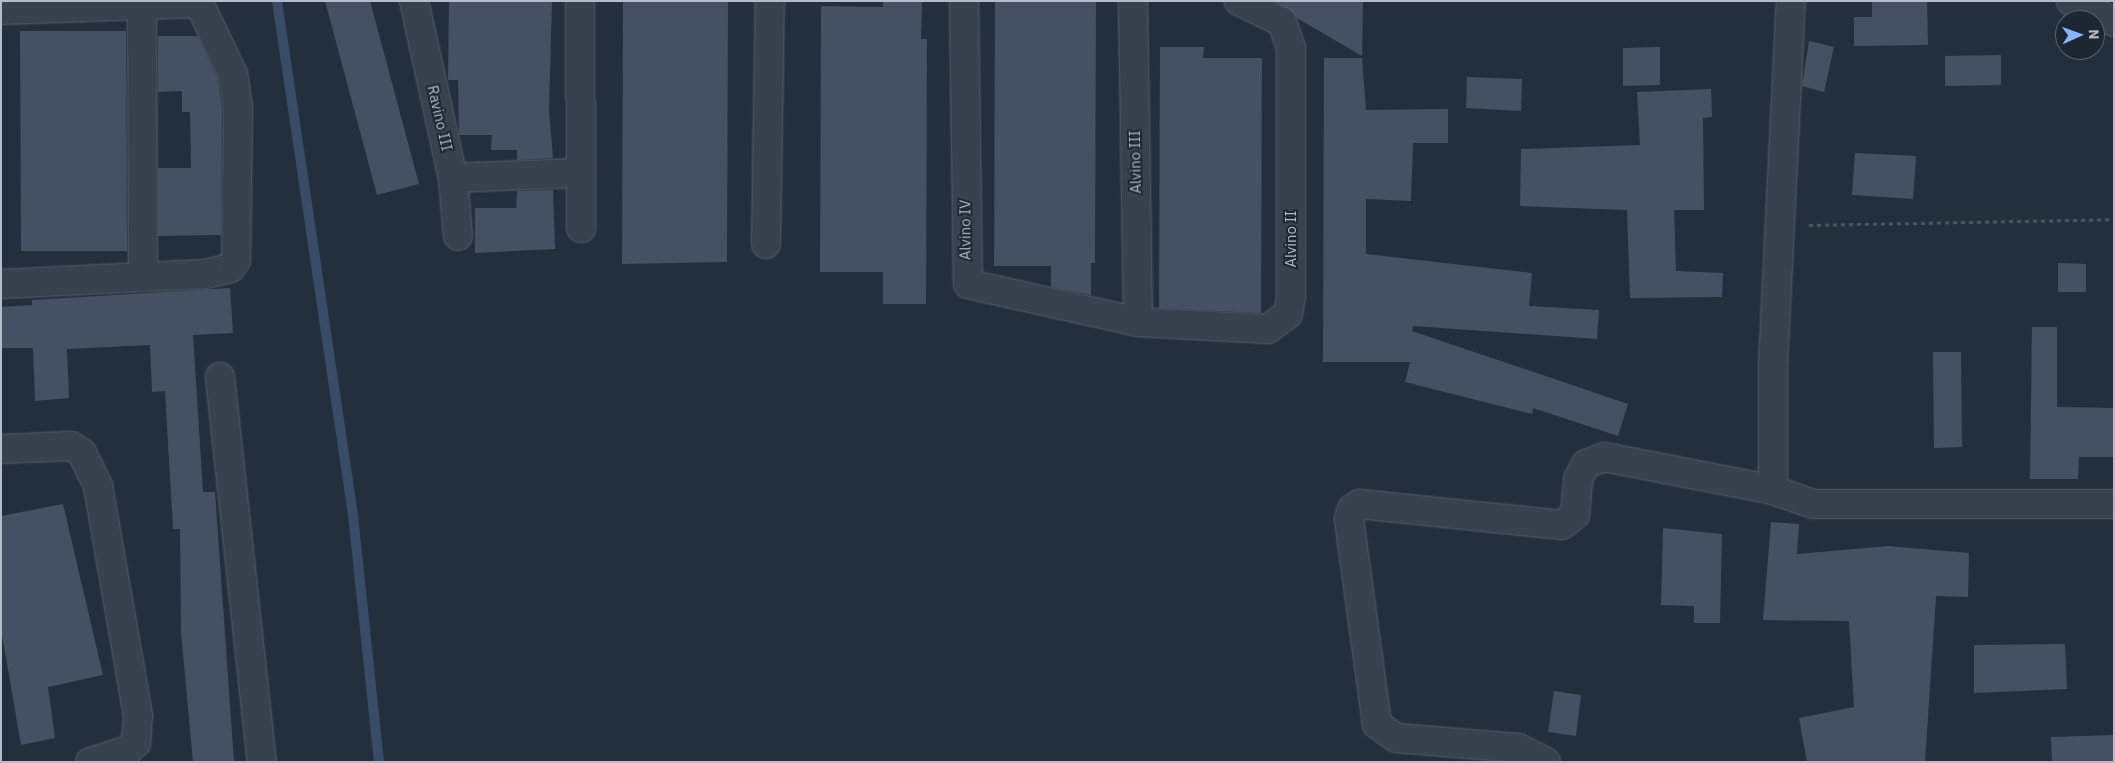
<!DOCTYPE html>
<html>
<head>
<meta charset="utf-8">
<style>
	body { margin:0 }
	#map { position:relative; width:2115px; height:763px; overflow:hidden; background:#242f3e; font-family:"IBM Plex Sans",sans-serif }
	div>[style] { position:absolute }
	.stream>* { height:10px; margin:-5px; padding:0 5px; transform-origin:5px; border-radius:5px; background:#394c67 }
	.building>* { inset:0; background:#455162 }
	.path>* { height:3px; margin-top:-1.5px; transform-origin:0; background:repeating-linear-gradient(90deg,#44595c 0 4px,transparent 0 8px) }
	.roads { filter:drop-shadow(0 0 1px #565f6c) drop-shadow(0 0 1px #565f6c) }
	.street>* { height:28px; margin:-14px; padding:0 14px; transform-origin:14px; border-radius:14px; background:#38414e }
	span { translate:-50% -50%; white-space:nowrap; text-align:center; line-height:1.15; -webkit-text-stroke:4px #1d2633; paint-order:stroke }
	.street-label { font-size:15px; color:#b4bcc9 }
	.frame { position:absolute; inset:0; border:2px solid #b4bcc9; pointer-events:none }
	.north { position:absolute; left:2055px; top:10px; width:50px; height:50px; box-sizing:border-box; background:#1d2633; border:1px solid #59626f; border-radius:50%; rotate:88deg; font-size:14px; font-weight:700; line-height:20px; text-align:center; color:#b4bcc9 }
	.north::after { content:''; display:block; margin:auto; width:18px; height:22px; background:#8ab4f8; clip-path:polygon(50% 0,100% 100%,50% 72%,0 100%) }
</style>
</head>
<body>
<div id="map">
	<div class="stream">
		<i style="left:277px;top:1px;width:520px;rotate:81.59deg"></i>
		<i style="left:353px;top:515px;width:248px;rotate:84deg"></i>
	</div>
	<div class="building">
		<i style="clip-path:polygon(325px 1px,370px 1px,419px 184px,377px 195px)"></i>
		<i style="clip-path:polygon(449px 1px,552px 1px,549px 110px,553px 158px,517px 160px,517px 150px,491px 150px,492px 135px,459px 135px,458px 80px,448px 80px)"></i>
		<i style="clip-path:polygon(623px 1px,728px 1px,727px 262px,622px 264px)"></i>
		<i style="clip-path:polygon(883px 1px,922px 1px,921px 39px,927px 39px,926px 304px,883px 304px,883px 272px,820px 272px,821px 6px,883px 7px)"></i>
		<i style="clip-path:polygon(995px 1px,1096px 1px,1095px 263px,1091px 263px,1091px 295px,1051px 287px,1051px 266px,994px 266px)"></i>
		<i style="clip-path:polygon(1275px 1px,1363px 1px,1362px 56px,1297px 18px)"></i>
		<i style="clip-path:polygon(1872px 1px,1927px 1px,1928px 45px,1854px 46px,1854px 17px,1872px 17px)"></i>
		<i style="clip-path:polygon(20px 31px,126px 31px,127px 251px,21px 251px)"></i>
		<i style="clip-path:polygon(158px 36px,198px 36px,218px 79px,222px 109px,221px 235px,158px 236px,158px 168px,191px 168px,190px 112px,182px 112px,182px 91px,158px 92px)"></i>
		<i style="clip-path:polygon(1809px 41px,1834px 47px,1824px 92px,1802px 86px)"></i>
		<i style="clip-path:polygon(1160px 47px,1204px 47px,1203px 58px,1262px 58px,1261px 313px,1159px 308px)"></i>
		<i style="clip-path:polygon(1660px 47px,1660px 85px,1623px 86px,1623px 48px)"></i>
		<i style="clip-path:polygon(2001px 55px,2001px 85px,1945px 86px,1945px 56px)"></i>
		<i style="clip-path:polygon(1324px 58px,1362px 58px,1366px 110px,1448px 109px,1448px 143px,1413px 143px,1411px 201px,1366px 199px,1366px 254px,1532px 273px,1529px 306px,1599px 310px,1597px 339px,1413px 326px,1412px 331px,1628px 404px,1618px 436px,1533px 408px,1532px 414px,1405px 382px,1410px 362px,1323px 362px)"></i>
		<i style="clip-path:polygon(1467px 77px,1522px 79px,1521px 111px,1466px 108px)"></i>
		<i style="clip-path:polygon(1711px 89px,1712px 117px,1703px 118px,1704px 210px,1674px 210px,1676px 271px,1723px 273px,1722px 297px,1630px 298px,1627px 210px,1520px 206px,1521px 149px,1640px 145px,1637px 92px)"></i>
		<i style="clip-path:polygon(1855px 153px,1916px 156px,1913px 199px,1852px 195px)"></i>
		<i style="clip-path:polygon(553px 190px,555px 249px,475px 253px,475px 208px,516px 208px,517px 191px)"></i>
		<i style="clip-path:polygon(2058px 263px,2086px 264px,2086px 292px,2058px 292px)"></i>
		<i style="clip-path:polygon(230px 288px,233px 333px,193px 335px,203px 492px,215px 492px,234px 762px,193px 762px,181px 632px,180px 529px,173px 529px,165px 391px,152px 392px,150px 345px,67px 349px,69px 398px,35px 401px,33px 348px,1px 348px,1px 307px,32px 305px,32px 300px)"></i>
		<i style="clip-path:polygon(2032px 327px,2057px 327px,2057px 407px,2114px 408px,2114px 457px,2079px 457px,2078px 479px,2030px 479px)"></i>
		<i style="clip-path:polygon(1933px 352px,1961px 352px,1962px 447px,1934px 448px)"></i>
		<i style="clip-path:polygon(63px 504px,103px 675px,48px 687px,55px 738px,21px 745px,1px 629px,1px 516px)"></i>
		<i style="clip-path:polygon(1771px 522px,1799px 524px,1797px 554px,1888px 546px,1969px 553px,1968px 597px,1936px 596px,1925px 762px,1807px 762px,1799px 718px,1854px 707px,1849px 621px,1763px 620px)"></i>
		<i style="clip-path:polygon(1663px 528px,1722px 534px,1720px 623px,1694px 623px,1694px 606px,1661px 605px)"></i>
		<i style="clip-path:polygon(2065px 644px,2067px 689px,1974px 693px,1974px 645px)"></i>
		<i style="clip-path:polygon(1554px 691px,1581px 695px,1576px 736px,1548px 732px)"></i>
		<i style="clip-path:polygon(2114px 735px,2114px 762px,2052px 762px,2051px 737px)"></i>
	</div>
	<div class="path">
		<i style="left:1809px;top:225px;width:305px;rotate:-1.1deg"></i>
	</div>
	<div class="roads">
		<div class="street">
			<i style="left:414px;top:1px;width:181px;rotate:77.6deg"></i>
			<i style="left:453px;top:178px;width:58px;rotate:85.1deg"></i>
			<i style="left:580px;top:1px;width:227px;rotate:89.7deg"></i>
			<i style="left:964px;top:1px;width:283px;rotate:89.2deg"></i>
			<i style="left:968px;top:284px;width:174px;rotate:12.6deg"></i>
			<i style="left:1138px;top:322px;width:130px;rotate:3.1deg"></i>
			<i style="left:1268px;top:329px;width:25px;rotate:-37deg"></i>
			<i style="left:1288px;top:314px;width:17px;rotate:-80deg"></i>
			<i style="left:1291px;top:297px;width:249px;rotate:-90deg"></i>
			<i style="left:1291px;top:48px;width:28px;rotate:-109deg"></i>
			<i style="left:1282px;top:22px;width:48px;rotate:-154deg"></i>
			<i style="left:1133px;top:1px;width:321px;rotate:89.1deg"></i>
			<i style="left:2071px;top:1px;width:48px;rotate:26deg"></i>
			<i style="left:142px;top:8px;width:266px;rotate:89.8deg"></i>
			<i style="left:1px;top:10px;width:198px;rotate:-2deg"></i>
			<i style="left:453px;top:178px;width:127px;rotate:-2.3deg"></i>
			<i style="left:766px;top:244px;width:243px;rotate:-89.1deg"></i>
			<i style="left:1px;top:284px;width:204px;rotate:-2.8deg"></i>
			<i style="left:205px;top:274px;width:26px;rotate:-13deg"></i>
			<i style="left:230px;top:268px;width:10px;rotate:-53deg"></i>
			<i style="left:236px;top:260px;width:152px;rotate:-89.2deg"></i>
			<i style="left:238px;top:108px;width:34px;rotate:-98deg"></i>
			<i style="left:233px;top:74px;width:81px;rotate:-115.6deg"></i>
			<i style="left:220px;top:377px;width:387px;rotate:83.8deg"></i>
			<i style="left:1px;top:449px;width:70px;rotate:-2.5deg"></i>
			<i style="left:71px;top:446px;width:13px;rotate:32deg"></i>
			<i style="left:82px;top:453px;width:37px;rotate:64deg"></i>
			<i style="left:98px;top:486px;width:232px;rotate:80.1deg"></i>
			<i style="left:138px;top:715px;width:28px;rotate:94deg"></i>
			<i style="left:136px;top:743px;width:11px;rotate:139deg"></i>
			<i style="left:128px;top:750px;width:40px;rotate:162deg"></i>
			<i style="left:1773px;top:490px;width:125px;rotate:-90deg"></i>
			<i style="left:1773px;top:365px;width:364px;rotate:-87.2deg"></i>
			<i style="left:1546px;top:762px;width:31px;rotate:-153deg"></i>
			<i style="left:1518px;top:748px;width:122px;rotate:-175.3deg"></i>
			<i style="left:1396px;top:738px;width:24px;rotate:-144deg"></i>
			<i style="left:1377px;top:724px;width:207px;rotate:-97.8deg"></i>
			<i style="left:1349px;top:519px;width:10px;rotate:-73deg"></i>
			<i style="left:1352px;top:509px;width:9px;rotate:-36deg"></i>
			<i style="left:1359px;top:504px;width:204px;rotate:5.9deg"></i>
			<i style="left:1562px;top:525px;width:16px;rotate:-38deg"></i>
			<i style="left:1575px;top:515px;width:36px;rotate:-85deg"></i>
			<i style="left:1578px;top:479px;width:17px;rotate:-62deg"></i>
			<i style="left:1586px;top:464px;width:19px;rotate:-21deg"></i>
			<i style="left:1604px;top:457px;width:172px;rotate:11deg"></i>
			<i style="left:1773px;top:490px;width:42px;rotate:19.3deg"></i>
			<i style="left:1813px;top:504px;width:301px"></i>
		</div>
	</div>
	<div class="street-label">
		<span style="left:440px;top:118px;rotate:77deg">Ravino III</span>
		<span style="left:1135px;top:162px;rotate:-91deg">Alvino III</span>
		<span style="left:965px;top:230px;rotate:-90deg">Alvino IV</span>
		<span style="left:1291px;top:239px;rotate:-90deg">Alvino II</span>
	</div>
	<div class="frame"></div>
	<div class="north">N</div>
</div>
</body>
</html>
